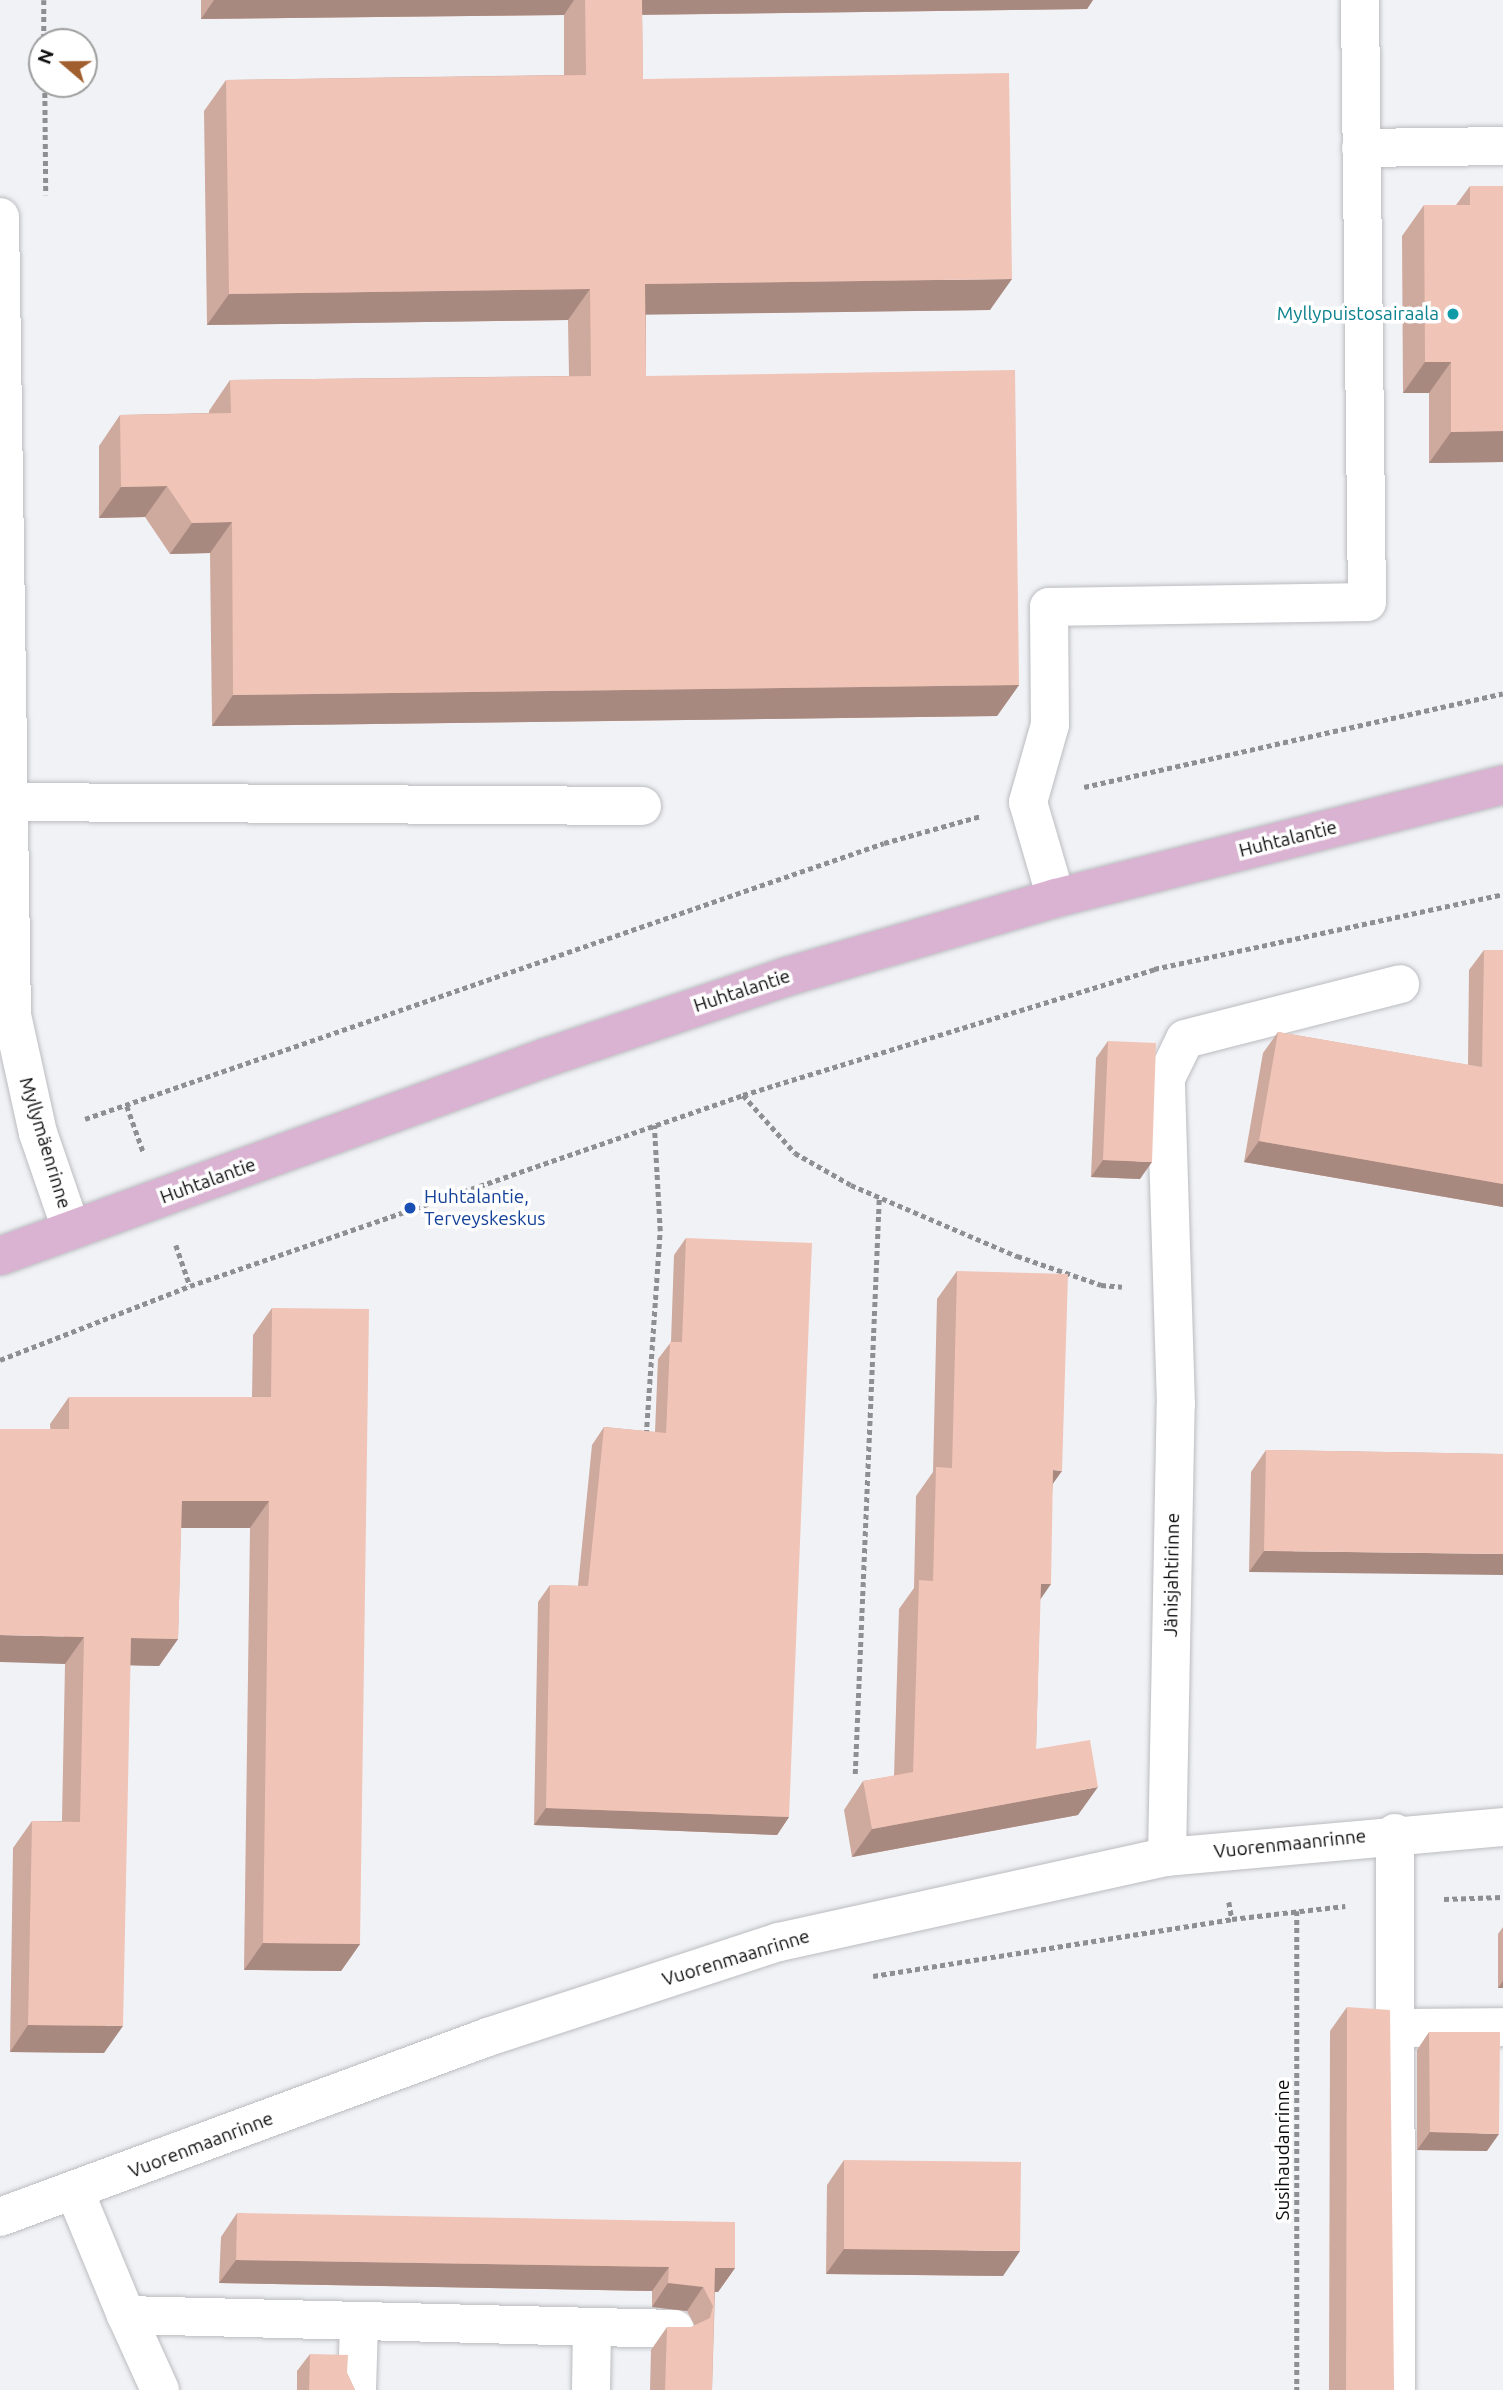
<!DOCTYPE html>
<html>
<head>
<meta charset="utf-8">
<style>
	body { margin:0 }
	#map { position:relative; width:1503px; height:2390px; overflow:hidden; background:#f1f2f6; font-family:Ubuntu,sans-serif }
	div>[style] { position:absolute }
	.path>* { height:4.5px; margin-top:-2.25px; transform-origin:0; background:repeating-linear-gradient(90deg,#8e8f92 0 5px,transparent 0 8.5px) }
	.roads { filter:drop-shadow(0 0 2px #bbbcc0) drop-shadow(0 0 2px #bbbcc0) }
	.minor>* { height:38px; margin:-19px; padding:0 19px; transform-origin:19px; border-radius:19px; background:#fff }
	.major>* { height:38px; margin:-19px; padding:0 19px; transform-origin:19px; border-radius:19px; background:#dab3d2 }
	.wall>* { inset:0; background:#cea99d }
	.shaded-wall>* { inset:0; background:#a88980 }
	.building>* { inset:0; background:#f0c4b7 }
	.dots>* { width:19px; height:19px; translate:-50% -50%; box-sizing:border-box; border:4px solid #fff; border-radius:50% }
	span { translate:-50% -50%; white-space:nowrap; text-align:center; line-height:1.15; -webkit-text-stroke:7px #fff; paint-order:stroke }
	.culture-label { font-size:19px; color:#0d838f }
	.right { translate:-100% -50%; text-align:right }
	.street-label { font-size:19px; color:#0d0d0e }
	.transit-label { font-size:19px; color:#164399 }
	.left { translate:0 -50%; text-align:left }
	.north { position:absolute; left:28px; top:28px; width:70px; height:70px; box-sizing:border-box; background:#fff; border:2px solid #9e9e9f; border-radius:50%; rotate:290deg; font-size:19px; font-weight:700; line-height:28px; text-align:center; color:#0d0d0e }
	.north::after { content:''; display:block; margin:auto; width:24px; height:32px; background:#a15e2e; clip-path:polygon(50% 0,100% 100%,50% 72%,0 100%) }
</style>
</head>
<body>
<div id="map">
	<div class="path">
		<i style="left:44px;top:0;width:42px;rotate:90deg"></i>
		<i style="left:45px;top:84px;width:111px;rotate:89.5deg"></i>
		<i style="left:1084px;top:787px;width:429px;rotate:-12.6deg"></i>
		<i style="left:743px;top:1095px;width:78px;rotate:48.1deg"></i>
		<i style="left:795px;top:1153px;width:64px;rotate:29.7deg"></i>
		<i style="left:851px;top:1185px;width:181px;rotate:23.2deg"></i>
		<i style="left:1017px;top:1256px;width:89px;rotate:19deg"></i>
		<i style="left:1101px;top:1285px;width:21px;rotate:5deg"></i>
		<i style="left:127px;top:1106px;width:48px;rotate:70.4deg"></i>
		<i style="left:85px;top:1119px;width:845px;rotate:-19.06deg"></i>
		<i style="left:884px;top:843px;width:101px;rotate:-15.6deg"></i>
		<i style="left:176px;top:1245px;width:43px;rotate:71.1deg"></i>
		<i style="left:0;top:1360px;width:204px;rotate:-21.3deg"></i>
		<i style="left:190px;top:1286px;width:585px;rotate:-19.05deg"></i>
		<i style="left:743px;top:1095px;width:430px;rotate:-17deg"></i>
		<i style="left:1154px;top:969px;width:357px;rotate:-12.1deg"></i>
		<i style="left:646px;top:1435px;width:204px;rotate:-86.1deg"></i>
		<i style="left:660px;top:1231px;width:106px;rotate:-93.2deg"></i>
		<i style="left:855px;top:1774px;width:576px;rotate:-87.61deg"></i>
		<i style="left:1444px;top:1899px;width:59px;rotate:-1.9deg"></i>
		<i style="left:1229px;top:1902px;width:17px;rotate:80deg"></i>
		<i style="left:1297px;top:1911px;width:479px;rotate:90deg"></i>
		<i style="left:873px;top:1976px;width:363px;rotate:-9deg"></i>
		<i style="left:1232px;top:1919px;width:114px;rotate:-6.6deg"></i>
	</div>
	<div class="roads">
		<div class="minor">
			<i style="left:1361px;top:148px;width:142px;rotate:-0.8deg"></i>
			<i style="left:0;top:217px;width:798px;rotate:89.14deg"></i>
			<i style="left:12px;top:1015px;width:121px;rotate:77.6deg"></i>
			<i style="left:38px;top:1133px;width:102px;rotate:71deg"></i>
			<i style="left:8px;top:802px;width:634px;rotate:0.36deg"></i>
			<i style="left:1056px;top:898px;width:100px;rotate:-106.3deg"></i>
			<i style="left:1028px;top:802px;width:80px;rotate:-74.1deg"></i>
			<i style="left:1050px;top:725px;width:118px;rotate:-90.5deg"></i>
			<i style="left:1049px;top:607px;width:318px;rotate:-0.9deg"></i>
			<i style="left:1367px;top:602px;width:602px;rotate:-90.67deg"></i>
			<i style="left:1395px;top:1833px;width:557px;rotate:89.9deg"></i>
			<i style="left:1167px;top:1857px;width:452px;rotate:-88.9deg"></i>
			<i style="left:1176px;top:1405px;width:327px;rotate:-91.8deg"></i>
			<i style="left:1166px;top:1078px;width:43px;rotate:-64deg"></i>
			<i style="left:1185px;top:1039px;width:222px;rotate:-14.3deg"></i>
			<i style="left:1394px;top:2028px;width:109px;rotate:-0.5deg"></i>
			<i style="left:75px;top:2192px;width:133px;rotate:67.5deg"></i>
			<i style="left:126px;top:2315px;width:549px;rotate:1.46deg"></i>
			<i style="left:0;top:2217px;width:520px;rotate:-20.25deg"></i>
			<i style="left:488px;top:2037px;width:306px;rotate:-18.1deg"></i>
			<i style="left:779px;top:1942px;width:397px;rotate:-12.4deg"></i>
			<i style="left:1167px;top:1857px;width:337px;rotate:-5.1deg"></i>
			<i style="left:126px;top:2315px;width:82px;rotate:65.6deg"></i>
			<i style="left:357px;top:2390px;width:68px;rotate:-88.3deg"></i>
			<i style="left:591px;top:2390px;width:62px;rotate:-89.1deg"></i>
		</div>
		<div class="major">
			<i style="left:0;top:1256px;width:580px;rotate:-19.97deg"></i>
			<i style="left:545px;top:1058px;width:254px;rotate:-18.6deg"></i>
			<i style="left:786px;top:977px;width:281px;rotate:-16.3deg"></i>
			<i style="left:1056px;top:898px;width:461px;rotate:-14.2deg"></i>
		</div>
	</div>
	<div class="wall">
		<i style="clip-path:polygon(201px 0,1093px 0,1087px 9px,642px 15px,643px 79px,990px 310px,646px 314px,646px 376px,1019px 685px,997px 716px,212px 726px,210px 553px,170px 554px,145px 517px,99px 518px,99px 446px,120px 415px,209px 413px,209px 411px,230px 380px,569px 376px,568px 320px,207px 325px,204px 111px,226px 80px,564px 75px,564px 15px,201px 19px)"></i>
		<i style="clip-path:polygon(1470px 186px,1503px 462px,1429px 463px,1429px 393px,1403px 393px,1402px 236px,1424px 205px,1456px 205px)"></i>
		<i style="clip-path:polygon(1484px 950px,1503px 950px,1503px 1207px,1244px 1162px,1263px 1053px,1278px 1032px,1468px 1065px,1469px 970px)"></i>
		<i style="clip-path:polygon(1108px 1041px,1140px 1179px,1091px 1177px,1096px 1058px)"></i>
		<i style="clip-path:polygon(686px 1238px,789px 1817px,777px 1835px,534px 1825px,538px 1602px,550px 1585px,578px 1586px,592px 1445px,604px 1427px,655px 1432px,658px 1359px,671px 1342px,674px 1255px)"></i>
		<i style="clip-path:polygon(957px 1271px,1053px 1484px,1040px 1599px,1036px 1749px,1078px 1815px,852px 1857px,844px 1810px,863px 1781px,894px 1776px,899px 1609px,914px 1588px,916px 1496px,933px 1472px,937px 1299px)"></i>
		<i style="clip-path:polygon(272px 1308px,360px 1944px,341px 1971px,244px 1970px,250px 1528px,181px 1528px,178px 1639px,159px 1666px,130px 1665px,104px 2053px,10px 2052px,13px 1848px,32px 1821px,62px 1821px,65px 1664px,50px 1424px,69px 1397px,252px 1397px,253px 1335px)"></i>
		<i style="clip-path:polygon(1266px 1450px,1503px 1454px,1249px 1572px,1251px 1472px)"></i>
		<i style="clip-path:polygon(1503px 1927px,1503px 1988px,1498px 1988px,1498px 1934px)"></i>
		<i style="clip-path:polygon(1347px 2007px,1394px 2390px,1329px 2390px,1330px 2031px)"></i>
		<i style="clip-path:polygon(1429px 2032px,1487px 2151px,1417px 2150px,1417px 2050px)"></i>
		<i style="clip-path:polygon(844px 2160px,1003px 2276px,826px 2274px,827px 2185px)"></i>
		<i style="clip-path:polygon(237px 2213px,735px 2268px,718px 2292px,715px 2292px,712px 2390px,650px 2390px,651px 2350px,667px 2327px,691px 2327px,695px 2326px,687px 2311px,652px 2307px,652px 2291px,219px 2283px,221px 2237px)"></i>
		<i style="clip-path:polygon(310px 2354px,347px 2373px,355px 2390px,297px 2390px,297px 2371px)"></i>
	</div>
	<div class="shaded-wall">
		<i style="clip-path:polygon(214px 0,574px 0,564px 15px,201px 19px)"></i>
		<i style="clip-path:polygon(631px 0,1093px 0,1087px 9px,620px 15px)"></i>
		<i style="clip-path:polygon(1012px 279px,990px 310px,623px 315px,645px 284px)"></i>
		<i style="clip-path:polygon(590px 289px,568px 320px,207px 325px,229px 294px)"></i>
		<i style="clip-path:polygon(1425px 362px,1451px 362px,1429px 393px,1403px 393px)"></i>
		<i style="clip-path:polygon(1503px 431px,1503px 462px,1429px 463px,1451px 432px)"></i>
		<i style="clip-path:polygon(167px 486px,145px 517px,99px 518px,121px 487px)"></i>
		<i style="clip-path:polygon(232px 522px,210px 553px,170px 554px,192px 523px)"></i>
		<i style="clip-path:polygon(1019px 685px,997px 716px,212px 726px,233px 695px)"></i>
		<i style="clip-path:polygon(1259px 1141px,1503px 1184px,1503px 1207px,1244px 1162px)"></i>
		<i style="clip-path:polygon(1103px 1160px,1152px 1162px,1140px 1179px,1091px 1177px)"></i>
		<i style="clip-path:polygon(1053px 1470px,1062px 1471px,1042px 1499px)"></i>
		<i style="clip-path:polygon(182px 1501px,269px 1501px,250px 1528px,163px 1528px)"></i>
		<i style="clip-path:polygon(1264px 1551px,1503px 1554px,1503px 1575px,1249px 1572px)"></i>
		<i style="clip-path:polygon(1041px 1584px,1051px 1584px,1031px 1613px)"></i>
		<i style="clip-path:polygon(0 1635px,84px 1637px,65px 1664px,0 1662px)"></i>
		<i style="clip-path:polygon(131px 1638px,178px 1639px,159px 1666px,112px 1665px)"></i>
		<i style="clip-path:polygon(1098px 1787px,1078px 1815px,852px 1857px,872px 1829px)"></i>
		<i style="clip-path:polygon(546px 1808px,789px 1817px,777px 1835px,534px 1825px)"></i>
		<i style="clip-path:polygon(263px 1943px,360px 1944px,341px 1971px,244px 1970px)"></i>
		<i style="clip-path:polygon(1503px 1981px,1503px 1988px,1498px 1988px)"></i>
		<i style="clip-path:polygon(28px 2025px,123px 2026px,104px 2053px,10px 2052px)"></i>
		<i style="clip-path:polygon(1430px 2132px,1499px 2134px,1487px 2151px,1417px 2150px)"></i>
		<i style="clip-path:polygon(844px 2249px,1020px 2251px,1003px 2276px,826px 2274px)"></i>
		<i style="clip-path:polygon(236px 2260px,669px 2267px,652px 2291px,219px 2283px)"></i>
		<i style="clip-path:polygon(715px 2268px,735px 2268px,718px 2292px,706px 2292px,703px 2287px,687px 2311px,652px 2307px,668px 2283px)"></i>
	</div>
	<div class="building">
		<i style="clip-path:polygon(585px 0,642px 0,643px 79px,1009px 73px,1012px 279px,645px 284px,646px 376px,1015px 370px,1019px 685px,233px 695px,232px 522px,192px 523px,167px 486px,121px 487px,120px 415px,231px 413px,230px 380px,591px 376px,590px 289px,229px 294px,226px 80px,586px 75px)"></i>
		<i style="clip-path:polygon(1470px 186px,1503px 186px,1503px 431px,1451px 432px,1451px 362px,1425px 362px,1424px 205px,1470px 205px)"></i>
		<i style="clip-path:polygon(1484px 950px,1503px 950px,1503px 1184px,1259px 1141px,1278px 1032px,1482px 1067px)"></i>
		<i style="clip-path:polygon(1108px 1041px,1156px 1043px,1152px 1162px,1103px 1160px)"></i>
		<i style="clip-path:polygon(686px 1238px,812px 1243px,789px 1817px,546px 1808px,550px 1585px,588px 1586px,604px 1427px,666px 1433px,670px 1342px,682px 1342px)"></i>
		<i style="clip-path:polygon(957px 1271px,1068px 1274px,1062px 1471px,1053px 1470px,1051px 1584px,1041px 1584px,1036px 1749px,1090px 1740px,1098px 1787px,872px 1829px,863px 1781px,913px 1772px,919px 1580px,933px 1581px,936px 1467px,952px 1468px)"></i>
		<i style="clip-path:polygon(272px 1308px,369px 1309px,360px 1944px,263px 1943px,269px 1501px,182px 1501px,178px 1639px,131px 1638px,123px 2026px,28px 2025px,32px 1821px,80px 1822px,84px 1637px,0 1635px,0 1429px,69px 1429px,69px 1397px,271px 1397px)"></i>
		<i style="clip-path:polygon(1266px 1450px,1503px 1454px,1503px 1554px,1264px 1551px)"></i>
		<i style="clip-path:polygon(1347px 2007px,1390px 2010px,1394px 2390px,1346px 2390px)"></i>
		<i style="clip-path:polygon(1429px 2032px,1500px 2032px,1499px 2134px,1430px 2132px)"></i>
		<i style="clip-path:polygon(844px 2160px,1021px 2162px,1020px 2251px,844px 2249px)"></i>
		<i style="clip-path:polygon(237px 2213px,735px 2222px,735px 2268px,715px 2268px,712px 2390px,665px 2390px,667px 2327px,691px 2327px,710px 2318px,713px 2306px,703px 2287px,668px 2283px,669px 2267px,236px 2260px)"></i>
		<i style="clip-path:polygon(310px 2354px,348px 2355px,347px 2373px,355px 2390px,309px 2390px)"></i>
	</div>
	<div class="dots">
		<i style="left:1453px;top:314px;background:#0f9aa8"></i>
		<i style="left:410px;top:1208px;background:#1a4fb4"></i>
	</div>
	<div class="culture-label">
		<span class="right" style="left:1439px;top:314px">Myllypuistosairaala</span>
	</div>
	<div class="street-label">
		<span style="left:1288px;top:839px;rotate:-14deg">Huhtalantie</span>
		<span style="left:742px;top:991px;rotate:-18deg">Huhtalantie</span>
		<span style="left:45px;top:1143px;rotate:73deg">Myllymäenrinne</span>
		<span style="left:208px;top:1181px;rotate:-20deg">Huhtalantie</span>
		<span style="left:1172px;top:1575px;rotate:-89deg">Jänisjahtirinne</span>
		<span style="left:1290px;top:1844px;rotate:-6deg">Vuorenmaanrinne</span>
		<span style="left:736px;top:1958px;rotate:-17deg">Vuorenmaanrinne</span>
		<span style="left:201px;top:2145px;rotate:-21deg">Vuorenmaanrinne</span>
		<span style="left:1283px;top:2150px;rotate:-90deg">Susihaudanrinne</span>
	</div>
	<div class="transit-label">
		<span class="left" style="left:424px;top:1208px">Huhtalantie,<br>Terveyskeskus</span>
	</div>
	<div class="north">N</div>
</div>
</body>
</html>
